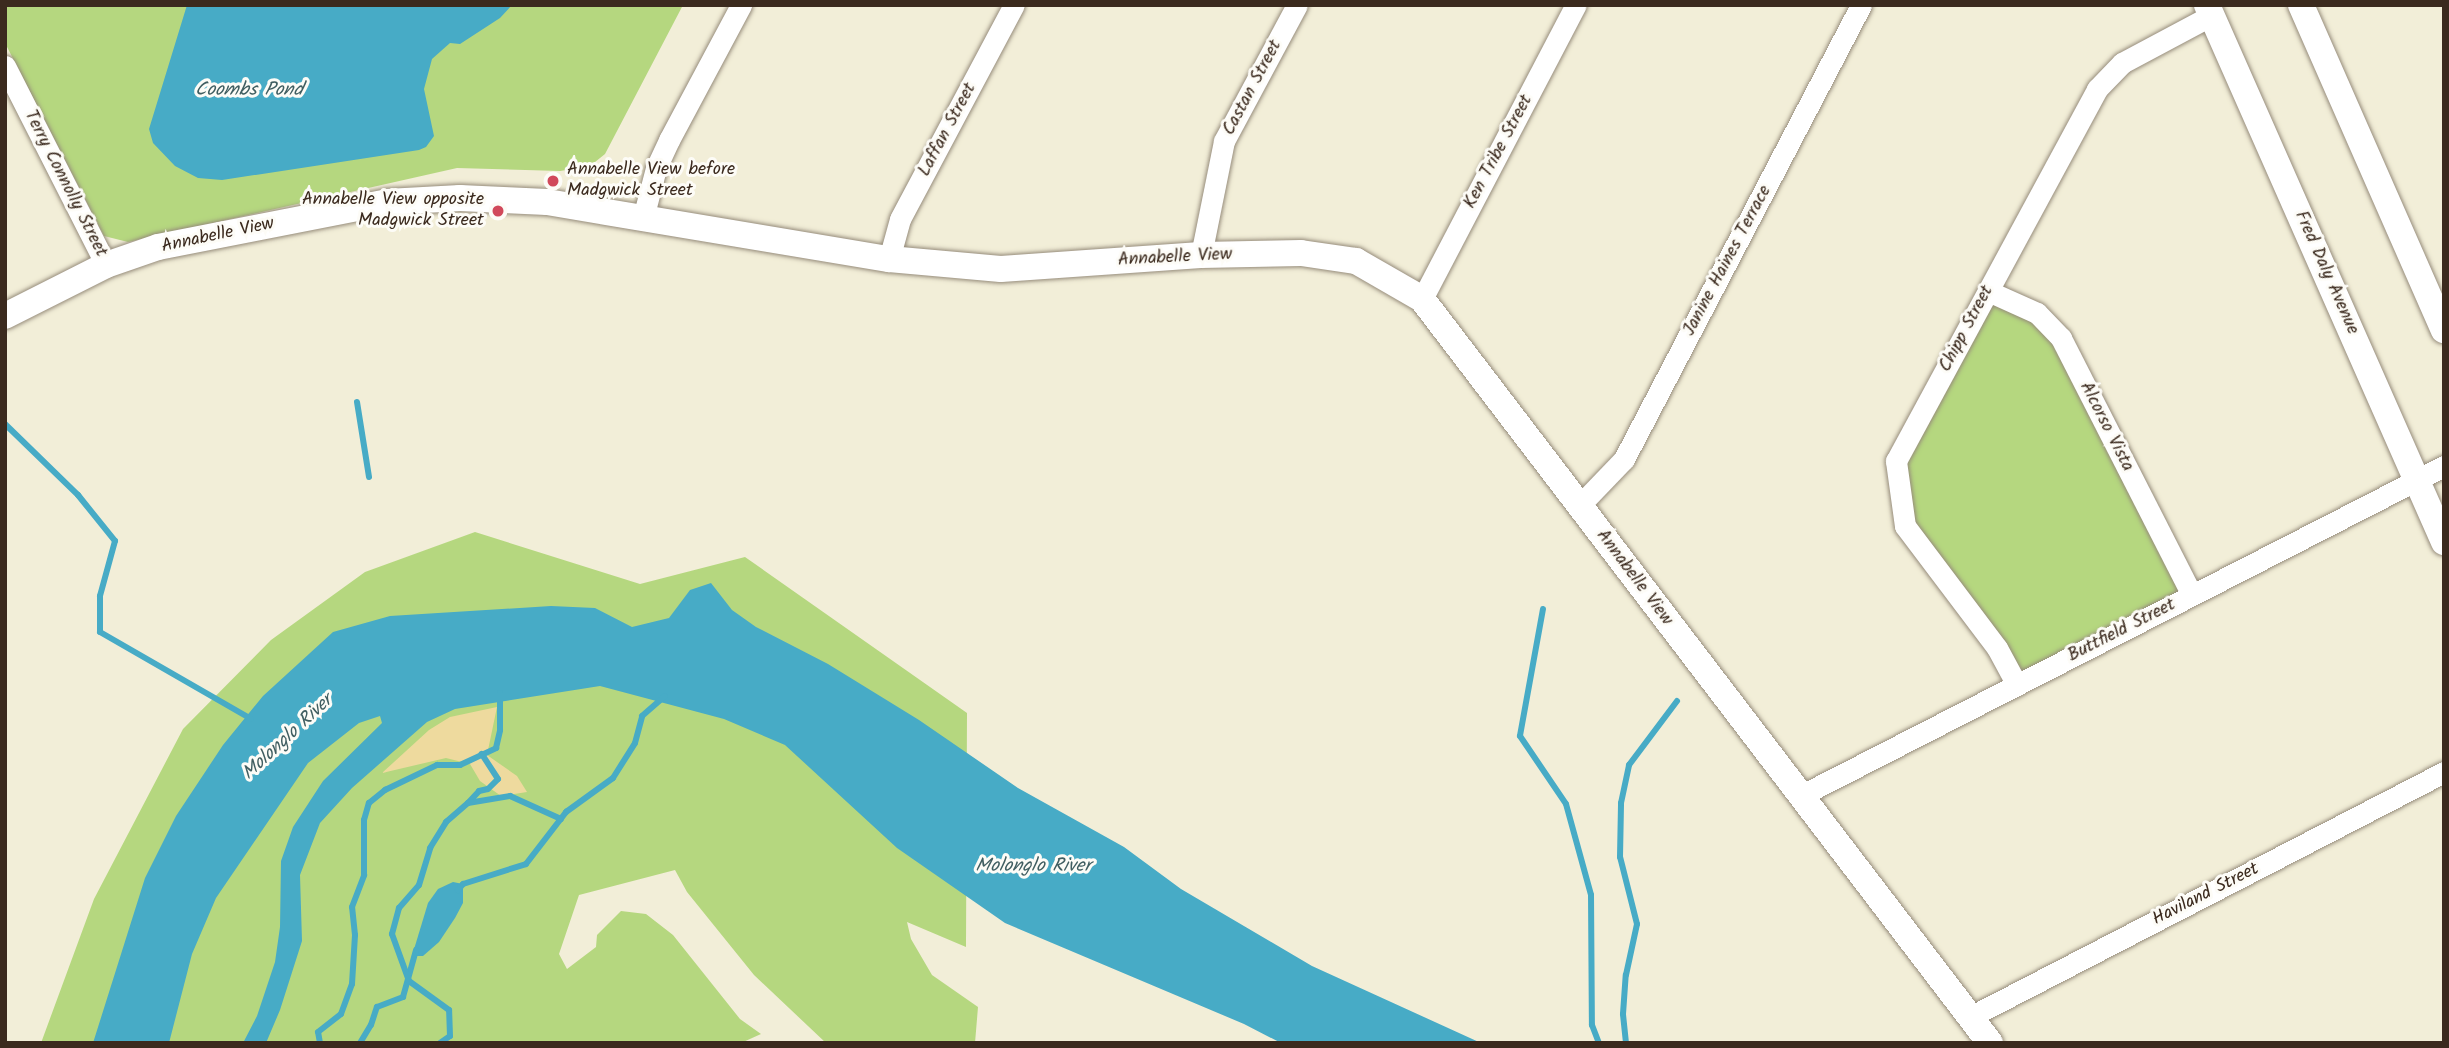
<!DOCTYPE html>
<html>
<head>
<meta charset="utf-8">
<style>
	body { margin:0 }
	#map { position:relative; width:2449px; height:1048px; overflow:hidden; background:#f2eed8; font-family:Kalam,sans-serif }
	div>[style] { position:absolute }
	.green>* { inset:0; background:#b5d77f }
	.sand>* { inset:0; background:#eeda9e }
	.water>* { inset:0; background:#47abc6 }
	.stream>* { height:6px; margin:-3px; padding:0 3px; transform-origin:3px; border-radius:3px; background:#47abc6 }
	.roads { filter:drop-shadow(0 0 2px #968c7b) drop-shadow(0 0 2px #968c7b) }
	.minor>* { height:21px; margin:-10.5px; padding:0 10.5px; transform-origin:10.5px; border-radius:10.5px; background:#fff }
	.tertiary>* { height:26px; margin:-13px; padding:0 13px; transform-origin:13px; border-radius:13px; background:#fff }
	.dots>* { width:19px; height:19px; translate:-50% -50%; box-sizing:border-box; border:4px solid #fdfcf7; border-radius:50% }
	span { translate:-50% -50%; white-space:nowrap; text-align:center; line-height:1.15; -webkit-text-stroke:6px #fdfcf7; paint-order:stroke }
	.street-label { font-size:18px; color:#3b2a1e }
	.poi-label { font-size:18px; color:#3b2a1e }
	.left { translate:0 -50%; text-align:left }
	.right { translate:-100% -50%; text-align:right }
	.water-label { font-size:19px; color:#405e61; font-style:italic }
	.frame { position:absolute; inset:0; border:7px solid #3b2a1e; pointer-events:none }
</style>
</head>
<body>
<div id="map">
	<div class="green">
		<i style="clip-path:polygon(5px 5px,683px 5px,605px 154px,590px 166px,560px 171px,457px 168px,128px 242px,104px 236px,5px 43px)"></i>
		<i style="clip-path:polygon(1988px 291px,2037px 313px,2192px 595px,2017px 685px,1905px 526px,1896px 461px)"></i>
		<i style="clip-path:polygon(475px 532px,640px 584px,745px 557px,967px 713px,966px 947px,907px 922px,911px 939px,932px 975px,978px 1007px,975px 1043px,826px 1043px,754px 975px,687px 892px,675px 870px,579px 895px,559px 954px,567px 969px,596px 947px,597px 935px,621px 911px,646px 914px,673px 935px,740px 1019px,761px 1034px,741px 1043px,41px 1043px,94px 899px,183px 729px,271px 640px,365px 572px)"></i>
	</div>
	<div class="sand">
		<i style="clip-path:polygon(497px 707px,487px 755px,517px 776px,527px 792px,501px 796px,480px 781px,470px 764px,446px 758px,382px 773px,429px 730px,450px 717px)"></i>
	</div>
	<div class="water">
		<i style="clip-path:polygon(187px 5px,512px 5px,500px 18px,460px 44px,450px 43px,432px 59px,424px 89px,434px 136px,426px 147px,419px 150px,222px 180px,198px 178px,175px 166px,153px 143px,149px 129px)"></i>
		<i style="clip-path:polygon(711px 583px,732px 610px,756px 627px,828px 664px,919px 720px,1018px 788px,1124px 847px,1181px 889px,1312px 966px,1481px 1043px,1281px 1043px,1244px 1024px,1005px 923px,897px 848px,785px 745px,724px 719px,600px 686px,455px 709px,427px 722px,352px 788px,320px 823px,300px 875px,302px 941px,280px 1010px,266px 1043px,243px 1043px,257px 1016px,275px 962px,280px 927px,281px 861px,293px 827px,323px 781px,382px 723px,380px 716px,359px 723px,308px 763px,216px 898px,192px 954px,169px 1043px,93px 1043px,145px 878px,176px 816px,223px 745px,263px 696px,333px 632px,390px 616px,551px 606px,595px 608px,632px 627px,669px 618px,690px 590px)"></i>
		<i style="clip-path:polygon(453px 882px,463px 884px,463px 903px,455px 918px,439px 942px,423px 956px,412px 956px,428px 903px,438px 889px)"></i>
	</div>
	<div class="stream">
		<i style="left:357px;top:402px;width:76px;rotate:80.9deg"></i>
		<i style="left:5px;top:424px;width:102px;rotate:44.2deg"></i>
		<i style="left:78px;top:495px;width:59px;rotate:51.2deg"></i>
		<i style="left:115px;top:541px;width:57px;rotate:105.3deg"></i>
		<i style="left:100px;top:596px;width:36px;rotate:90deg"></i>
		<i style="left:100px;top:632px;width:174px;rotate:29.9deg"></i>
		<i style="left:1543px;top:609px;width:129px;rotate:100.3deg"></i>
		<i style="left:1520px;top:736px;width:82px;rotate:55.9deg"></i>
		<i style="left:1566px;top:804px;width:94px;rotate:74.6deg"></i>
		<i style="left:1591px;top:895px;width:130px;rotate:89.6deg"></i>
		<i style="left:1592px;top:1025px;width:19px;rotate:69deg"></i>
		<i style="left:468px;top:803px;width:16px;rotate:-47deg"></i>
		<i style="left:479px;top:791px;width:9px;rotate:-13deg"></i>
		<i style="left:488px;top:789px;width:14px;rotate:-45deg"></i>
		<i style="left:498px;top:779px;width:30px;rotate:-123deg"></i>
		<i style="left:458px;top:890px;width:8px;rotate:-50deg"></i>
		<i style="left:463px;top:884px;width:66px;rotate:-17.6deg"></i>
		<i style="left:526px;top:864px;width:66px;rotate:-52.4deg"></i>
		<i style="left:566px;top:812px;width:58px;rotate:-35.9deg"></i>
		<i style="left:613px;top:778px;width:41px;rotate:-57.8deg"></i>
		<i style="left:635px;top:743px;width:28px;rotate:-75deg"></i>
		<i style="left:642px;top:716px;width:30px;rotate:-41deg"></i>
		<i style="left:320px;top:1043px;width:11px;rotate:-100deg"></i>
		<i style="left:318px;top:1032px;width:29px;rotate:-38deg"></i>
		<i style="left:341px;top:1014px;width:32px;rotate:-70deg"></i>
		<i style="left:352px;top:984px;width:49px;rotate:-86.5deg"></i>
		<i style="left:355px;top:935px;width:28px;rotate:-96deg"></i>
		<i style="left:352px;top:907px;width:34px;rotate:-69deg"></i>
		<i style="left:364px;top:875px;width:55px;rotate:-90deg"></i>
		<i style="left:364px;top:820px;width:18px;rotate:-74deg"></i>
		<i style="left:369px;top:803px;width:21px;rotate:-39deg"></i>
		<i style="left:385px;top:790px;width:58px;rotate:-25.7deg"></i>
		<i style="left:437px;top:765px;width:23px"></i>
		<i style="left:460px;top:765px;width:40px;rotate:-25deg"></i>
		<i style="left:496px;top:748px;width:18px;rotate:-77deg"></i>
		<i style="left:500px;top:730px;width:37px;rotate:-90deg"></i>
		<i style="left:360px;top:1043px;width:21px;rotate:-59deg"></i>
		<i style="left:371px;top:1025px;width:19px;rotate:-72deg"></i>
		<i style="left:377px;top:1007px;width:28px;rotate:-21deg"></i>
		<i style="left:403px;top:997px;width:49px;rotate:-74.5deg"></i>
		<i style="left:440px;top:1043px;width:12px;rotate:-35deg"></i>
		<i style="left:450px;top:1036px;width:26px;rotate:-92deg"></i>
		<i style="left:449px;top:1010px;width:49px;rotate:-144.1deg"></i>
		<i style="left:409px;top:981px;width:50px;rotate:-109.9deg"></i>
		<i style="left:392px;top:934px;width:27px;rotate:-75deg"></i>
		<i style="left:399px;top:908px;width:30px;rotate:-49deg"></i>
		<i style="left:419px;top:885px;width:39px;rotate:-73deg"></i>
		<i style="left:430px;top:848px;width:31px;rotate:-58deg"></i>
		<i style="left:446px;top:822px;width:29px;rotate:-41deg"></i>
		<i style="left:468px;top:803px;width:43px;rotate:-9.5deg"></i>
		<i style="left:510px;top:796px;width:56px;rotate:24.3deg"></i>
		<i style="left:1626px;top:1043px;width:29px;rotate:-96deg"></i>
		<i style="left:1623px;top:1014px;width:39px;rotate:-86deg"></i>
		<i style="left:1626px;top:975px;width:52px;rotate:-77.8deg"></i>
		<i style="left:1637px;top:924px;width:69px;rotate:-104.2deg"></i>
		<i style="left:1620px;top:857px;width:54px;rotate:-88.9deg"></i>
		<i style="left:1621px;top:803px;width:39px;rotate:-78deg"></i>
		<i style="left:1629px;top:765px;width:80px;rotate:-53.1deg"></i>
	</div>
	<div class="roads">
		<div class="minor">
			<i style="left:5px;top:66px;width:223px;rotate:63.1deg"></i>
			<i style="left:643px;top:218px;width:52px;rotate:-75.4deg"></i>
			<i style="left:656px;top:168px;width:31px;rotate:-65deg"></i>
			<i style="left:669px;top:140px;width:153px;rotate:-61.9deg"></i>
			<i style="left:1201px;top:255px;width:116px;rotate:-78.6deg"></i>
			<i style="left:1224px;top:141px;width:154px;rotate:-61.8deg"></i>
			<i style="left:889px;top:259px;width:41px;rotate:-74.6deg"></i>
			<i style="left:900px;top:219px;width:242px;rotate:-62deg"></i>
			<i style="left:1988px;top:291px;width:54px;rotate:24.2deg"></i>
			<i style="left:2037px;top:313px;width:35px;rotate:46deg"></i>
			<i style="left:2061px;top:338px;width:288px;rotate:63deg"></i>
			<i style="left:1422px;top:299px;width:332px;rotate:-62.4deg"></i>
			<i style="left:1579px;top:506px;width:65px;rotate:-46.2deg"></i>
			<i style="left:1624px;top:459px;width:512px;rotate:-62.43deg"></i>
			<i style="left:2017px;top:685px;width:42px;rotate:-118.4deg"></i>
			<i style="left:1997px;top:648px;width:153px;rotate:-127deg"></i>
			<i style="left:1905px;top:526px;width:66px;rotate:-97.9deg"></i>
			<i style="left:1896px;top:461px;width:423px;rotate:-61.6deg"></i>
			<i style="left:2097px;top:89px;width:36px;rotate:-46deg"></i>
			<i style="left:2122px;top:63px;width:102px;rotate:-28.1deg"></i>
			<i style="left:1800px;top:796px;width:724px;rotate:-27.13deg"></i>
			<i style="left:1968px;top:1018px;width:536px;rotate:-27.33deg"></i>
		</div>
		<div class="tertiary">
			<i style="left:2207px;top:5px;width:587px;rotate:66.19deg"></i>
			<i style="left:2301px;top:5px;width:355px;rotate:66.3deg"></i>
			<i style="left:5px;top:316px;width:113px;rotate:-26.8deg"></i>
			<i style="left:106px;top:265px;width:55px;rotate:-19.1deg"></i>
			<i style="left:158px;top:247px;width:233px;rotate:-11.1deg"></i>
			<i style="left:387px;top:202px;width:73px;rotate:-3.1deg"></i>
			<i style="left:460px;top:198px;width:87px;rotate:2.6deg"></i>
			<i style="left:547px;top:202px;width:347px;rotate:9.5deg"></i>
			<i style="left:889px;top:259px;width:112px;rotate:5.1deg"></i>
			<i style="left:1001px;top:269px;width:200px;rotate:-4deg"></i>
			<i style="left:1201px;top:255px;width:100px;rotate:-1.1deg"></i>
			<i style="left:1301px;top:253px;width:56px;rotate:8.3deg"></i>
			<i style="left:1356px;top:261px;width:76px;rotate:29.9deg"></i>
			<i style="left:1422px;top:299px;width:936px;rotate:52.64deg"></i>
		</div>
	</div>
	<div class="dots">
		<i style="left:553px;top:181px;background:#d1495b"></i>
		<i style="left:498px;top:211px;background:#d1495b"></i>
	</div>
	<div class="street-label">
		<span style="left:1253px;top:88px;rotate:-62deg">Castan Street</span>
		<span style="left:948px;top:130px;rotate:-62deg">Laffan Street</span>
		<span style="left:1499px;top:152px;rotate:-62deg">Ken Tribe Street</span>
		<span style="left:65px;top:184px;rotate:63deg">Terry Connolly Street</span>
		<span style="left:218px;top:236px;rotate:-12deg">Annabelle View</span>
		<span style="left:1175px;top:258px;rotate:-3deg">Annabelle View</span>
		<span style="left:1728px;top:261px;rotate:-62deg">Janine Haines Terrace</span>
		<span style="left:2326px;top:273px;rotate:66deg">Fred Daly Avenue</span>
		<span style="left:1967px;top:329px;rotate:-62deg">Chipp Street</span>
		<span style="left:2106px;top:427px;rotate:63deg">Alcorso Vista</span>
		<span style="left:1634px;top:578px;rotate:53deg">Annabelle View</span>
		<span style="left:2122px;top:631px;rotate:-27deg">Buttfield Street</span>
		<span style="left:2206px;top:895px;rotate:-27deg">Haviland Street</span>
	</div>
	<div class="poi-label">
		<span class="left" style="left:567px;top:181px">Annabelle View before<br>Madgwick Street</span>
		<span class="right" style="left:484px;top:211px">Annabelle View opposite<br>Madgwick Street</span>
	</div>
	<div class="water-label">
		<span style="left:249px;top:91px">Coombs Pond</span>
		<span style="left:288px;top:738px;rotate:-43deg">Molonglo River</span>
		<span style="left:1033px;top:867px">Molonglo River</span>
	</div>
	<div class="frame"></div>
</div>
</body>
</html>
